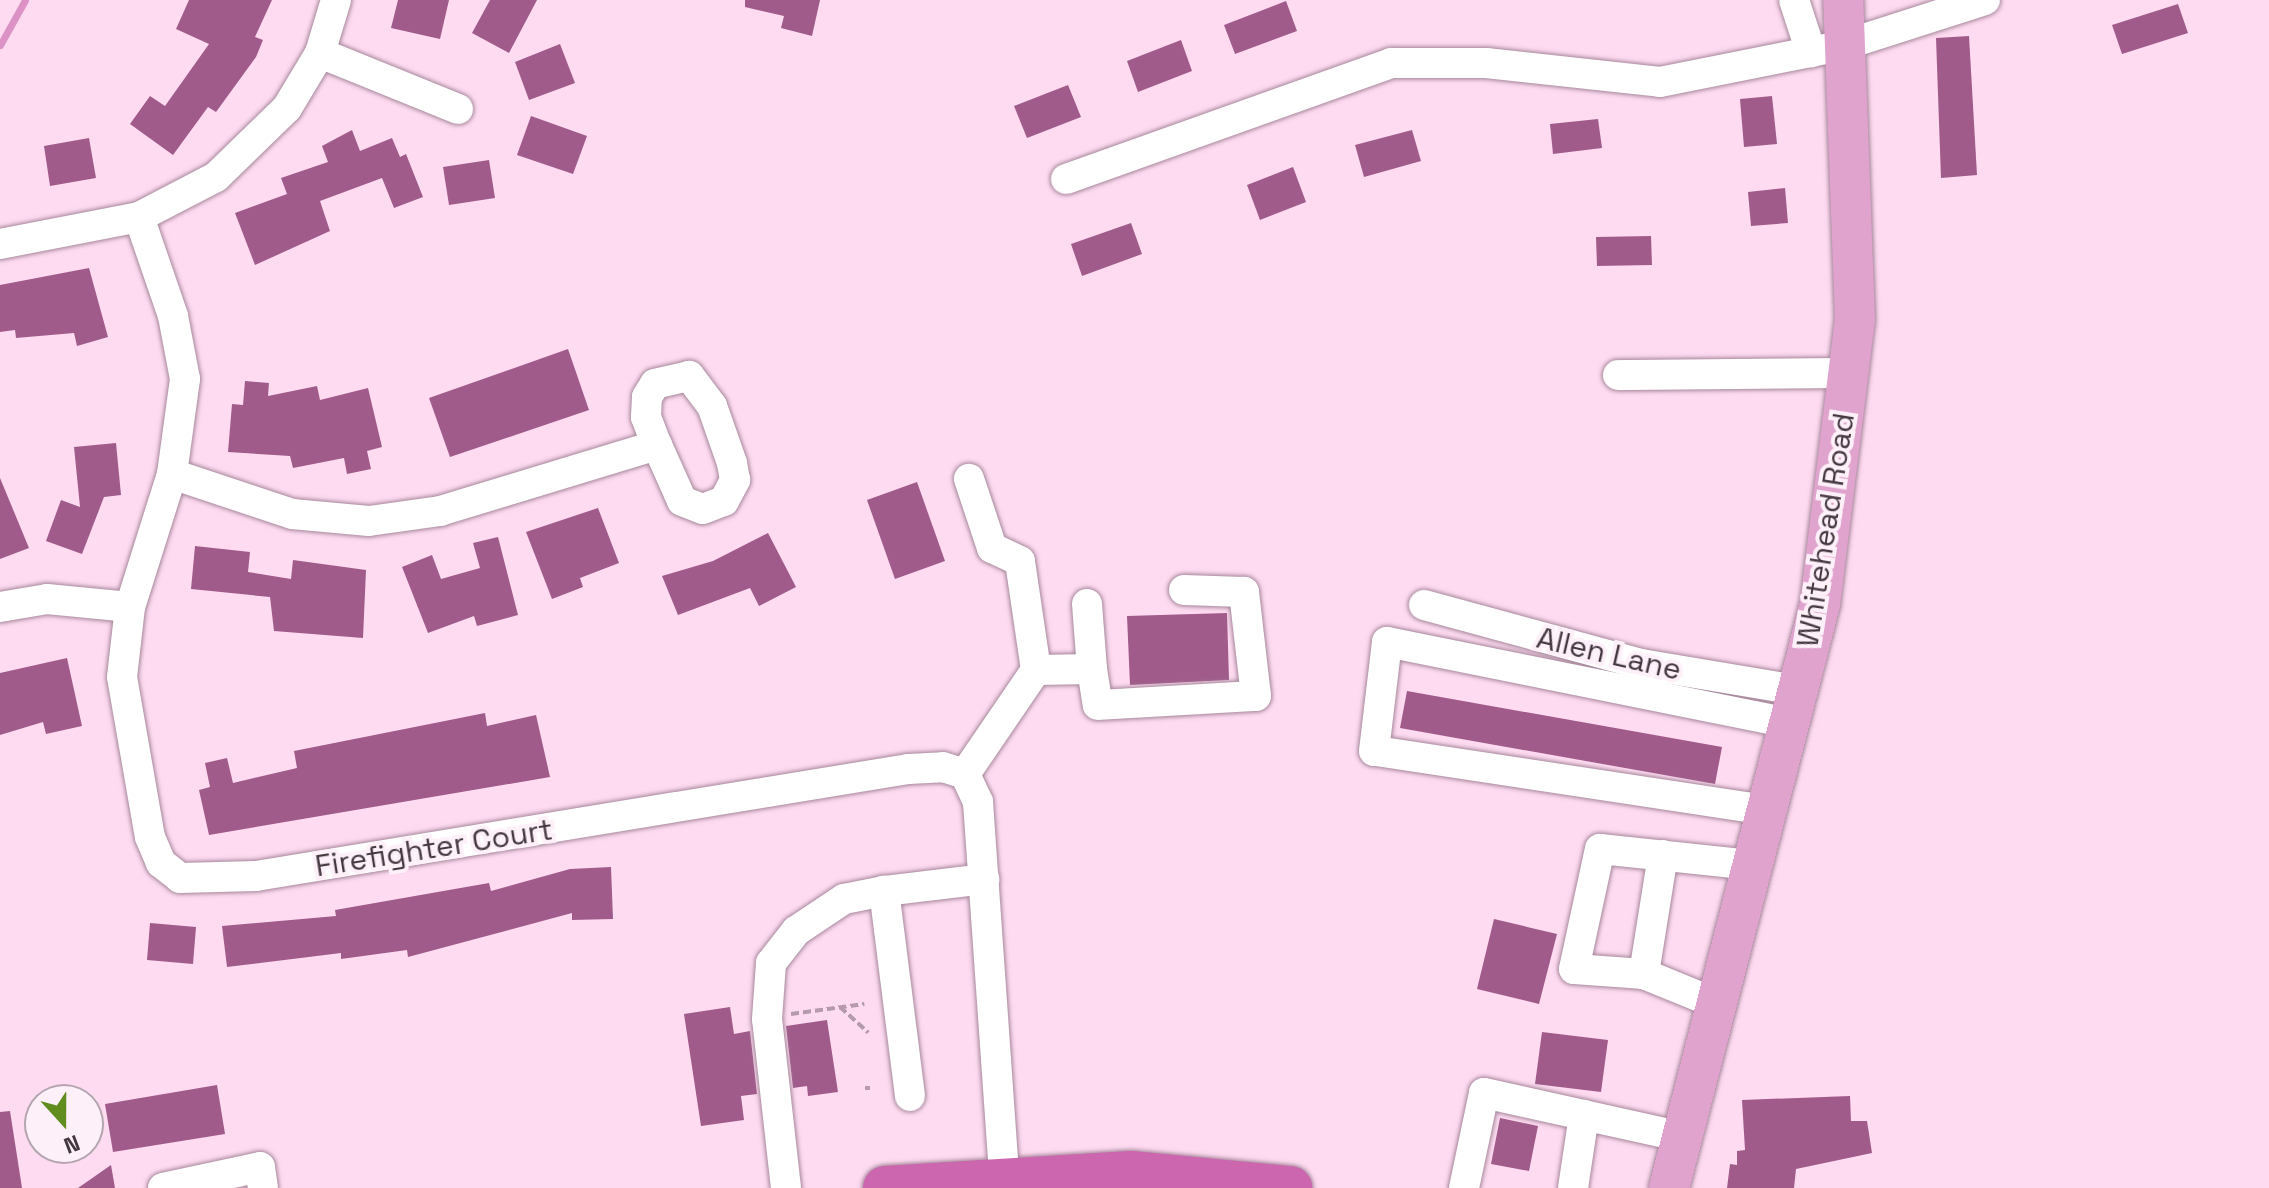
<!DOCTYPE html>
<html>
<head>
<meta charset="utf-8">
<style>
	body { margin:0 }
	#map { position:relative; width:2269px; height:1188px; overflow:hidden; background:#fedbf1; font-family:"Space Grotesk",sans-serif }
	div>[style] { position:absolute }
	.stream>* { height:7px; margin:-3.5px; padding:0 3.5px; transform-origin:3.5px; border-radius:3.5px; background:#dc92c4 }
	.building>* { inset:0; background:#a05b8b }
	.path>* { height:4px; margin-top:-2px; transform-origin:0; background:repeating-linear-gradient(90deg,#b49aaa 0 8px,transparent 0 12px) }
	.roads { filter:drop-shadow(0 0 2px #a7889c) drop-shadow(0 0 2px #a7889c) }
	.minor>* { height:30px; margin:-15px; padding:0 15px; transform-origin:15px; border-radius:15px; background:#fff }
	.major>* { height:40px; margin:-20px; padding:0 20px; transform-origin:20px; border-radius:20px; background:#e0a3ce }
	.highway>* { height:44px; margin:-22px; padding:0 22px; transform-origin:22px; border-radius:22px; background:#cc66ae }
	span { translate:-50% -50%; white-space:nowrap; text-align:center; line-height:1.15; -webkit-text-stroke:8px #fef0f8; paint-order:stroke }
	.street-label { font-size:30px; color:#453740 }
	.north { position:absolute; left:24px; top:1084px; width:80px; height:80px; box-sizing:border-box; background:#fef0f8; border:2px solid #b4a6ae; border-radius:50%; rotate:159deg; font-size:22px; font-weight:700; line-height:32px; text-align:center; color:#453740 }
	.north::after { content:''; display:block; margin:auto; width:28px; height:36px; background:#618d1f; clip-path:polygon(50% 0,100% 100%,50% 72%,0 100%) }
</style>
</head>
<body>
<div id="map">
	<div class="stream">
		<i style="left:0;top:45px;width:51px;rotate:-60.9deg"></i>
	</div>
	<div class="building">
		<i style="clip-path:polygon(189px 0,272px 0,255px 37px,263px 40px,256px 57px,216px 112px,208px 107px,173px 155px,130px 124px,150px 96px,165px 106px,209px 44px,176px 29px)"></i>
		<i style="clip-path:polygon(398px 0,449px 0,440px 39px,391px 28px)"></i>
		<i style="clip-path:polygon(490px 0,537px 0,509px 53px,472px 33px)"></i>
		<i style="clip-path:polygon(745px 0,820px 0,812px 36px,781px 28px,784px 16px,745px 7px)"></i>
		<i style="clip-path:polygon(1286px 1px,1297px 31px,1235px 54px,1224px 25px)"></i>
		<i style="clip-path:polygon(2178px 4px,2188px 33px,2122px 54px,2112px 25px)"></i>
		<i style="clip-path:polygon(1969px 36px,1977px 175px,1941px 178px,1936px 38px)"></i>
		<i style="clip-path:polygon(1181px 40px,1192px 71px,1138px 92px,1127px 61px)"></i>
		<i style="clip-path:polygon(560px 44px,575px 83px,529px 100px,515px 62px)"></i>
		<i style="clip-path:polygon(1068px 85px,1081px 117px,1027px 138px,1014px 106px)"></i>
		<i style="clip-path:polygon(1772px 96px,1777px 144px,1744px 147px,1740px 99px)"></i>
		<i style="clip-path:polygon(531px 116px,587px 136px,573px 174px,517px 155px)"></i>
		<i style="clip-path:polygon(1598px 119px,1602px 148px,1553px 154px,1550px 124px)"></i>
		<i style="clip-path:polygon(352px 130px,360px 151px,392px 138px,400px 157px,406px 154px,423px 197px,394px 208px,382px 178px,320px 201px,330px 231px,255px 265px,235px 213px,287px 194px,281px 178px,328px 162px,322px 146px)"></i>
		<i style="clip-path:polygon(1412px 130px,1421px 161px,1364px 177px,1355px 145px)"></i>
		<i style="clip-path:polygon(89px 138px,96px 178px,50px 186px,44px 146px)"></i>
		<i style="clip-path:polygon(489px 160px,495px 198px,449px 205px,443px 167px)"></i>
		<i style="clip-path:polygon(1293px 167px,1306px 202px,1260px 220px,1247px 185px)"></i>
		<i style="clip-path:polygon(1785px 188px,1788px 223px,1751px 226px,1748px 192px)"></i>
		<i style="clip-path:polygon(1131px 223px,1142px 254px,1082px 276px,1071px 244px)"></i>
		<i style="clip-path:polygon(1651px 236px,1652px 265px,1597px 266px,1596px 237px)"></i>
		<i style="clip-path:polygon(89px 268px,108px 337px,77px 346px,74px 333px,16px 338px,15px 330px,0 332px,0 285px)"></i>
		<i style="clip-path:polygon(568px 349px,589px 410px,450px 457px,429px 398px)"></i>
		<i style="clip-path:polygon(245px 381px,269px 383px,268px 396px,317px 386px,320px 400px,368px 388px,382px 447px,367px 451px,371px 469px,347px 474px,344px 458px,293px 468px,290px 456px,228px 452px,232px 404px,243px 405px)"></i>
		<i style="clip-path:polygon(116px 443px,121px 495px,104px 497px,82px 554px,46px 541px,61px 500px,80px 507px,74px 447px)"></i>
		<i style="clip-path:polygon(0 478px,29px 548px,0 559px)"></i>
		<i style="clip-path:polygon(917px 482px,945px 561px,895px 579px,867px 500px)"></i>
		<i style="clip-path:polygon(598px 508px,619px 563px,580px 578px,583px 587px,552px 599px,526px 532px)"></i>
		<i style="clip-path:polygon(768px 533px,796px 587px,759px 606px,750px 588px,678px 615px,662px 576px,713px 561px)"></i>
		<i style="clip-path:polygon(498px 537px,518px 615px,477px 626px,474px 616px,428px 633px,402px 567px,432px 555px,441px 579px,480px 568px,473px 543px)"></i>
		<i style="clip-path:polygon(195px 546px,250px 552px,248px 572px,291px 579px,293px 560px,366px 570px,363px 638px,274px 631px,270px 597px,191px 589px)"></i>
		<i style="clip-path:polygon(1227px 613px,1229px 680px,1130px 685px,1127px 616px)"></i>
		<i style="clip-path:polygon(67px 658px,82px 726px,46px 734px,43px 722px,0 735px,0 673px)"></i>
		<i style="clip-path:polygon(1407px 691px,1722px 747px,1715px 784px,1400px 728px)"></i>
		<i style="clip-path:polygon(485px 713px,487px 726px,536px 715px,550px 777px,209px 835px,199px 790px,210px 787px,205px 763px,227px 758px,233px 783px,297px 768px,294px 751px)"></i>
		<i style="clip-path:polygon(611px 867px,613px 919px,572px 920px,572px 913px,408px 957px,407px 950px,341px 959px,341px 953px,227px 967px,222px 926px,336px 916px,335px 910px,489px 883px,491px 891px,570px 869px)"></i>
		<i style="clip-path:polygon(1494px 919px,1557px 934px,1539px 1004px,1477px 989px)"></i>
		<i style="clip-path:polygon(150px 923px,196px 927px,193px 964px,147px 960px)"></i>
		<i style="clip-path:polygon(730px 1007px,734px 1034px,750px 1031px,757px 1094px,741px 1096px,744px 1120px,701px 1126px,684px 1014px)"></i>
		<i style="clip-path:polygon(827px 1020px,838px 1092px,808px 1096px,807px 1086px,793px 1088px,786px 1026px)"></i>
		<i style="clip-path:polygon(1542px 1032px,1608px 1040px,1601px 1092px,1535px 1084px)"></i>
		<i style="clip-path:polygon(217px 1085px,225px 1134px,113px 1152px,105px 1104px)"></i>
		<i style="clip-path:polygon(1850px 1096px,1851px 1121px,1867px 1121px,1872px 1153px,1796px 1169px,1794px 1188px,1727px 1188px,1730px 1164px,1737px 1165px,1737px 1151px,1745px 1150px,1742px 1100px)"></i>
		<i style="clip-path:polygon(10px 1111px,22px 1188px,0 1188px,0 1112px)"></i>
		<i style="clip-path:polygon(1500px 1118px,1538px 1126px,1529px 1171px,1491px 1164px)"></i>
		<i style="clip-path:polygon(111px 1165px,115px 1188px,78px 1188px)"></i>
	</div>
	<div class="path">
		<i style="left:840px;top:1007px;width:38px;rotate:42deg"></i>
		<i style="left:791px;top:1014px;width:74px;rotate:-7.8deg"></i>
		<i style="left:865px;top:1088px;width:5px"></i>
	</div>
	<div class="roads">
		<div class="minor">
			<i style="left:1794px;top:0;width:55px;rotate:71.9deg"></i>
			<i style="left:320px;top:53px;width:149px;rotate:22.1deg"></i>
			<i style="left:1066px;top:179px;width:345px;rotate:-19.6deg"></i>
			<i style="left:1391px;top:63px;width:95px"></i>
			<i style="left:1486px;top:63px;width:175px;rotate:6.2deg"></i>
			<i style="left:1660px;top:82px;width:189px;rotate:-11.3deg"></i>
			<i style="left:1845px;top:45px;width:147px;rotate:-17.8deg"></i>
			<i style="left:139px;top:217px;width:105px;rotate:71deg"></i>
			<i style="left:173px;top:316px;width:64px;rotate:79.2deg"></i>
			<i style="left:185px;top:379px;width:96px;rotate:97.8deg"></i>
			<i style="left:172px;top:474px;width:139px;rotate:107.5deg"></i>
			<i style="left:130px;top:607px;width:70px;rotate:96.5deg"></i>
			<i style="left:122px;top:677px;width:162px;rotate:80.1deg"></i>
			<i style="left:150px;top:837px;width:28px;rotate:67deg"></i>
			<i style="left:161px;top:863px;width:24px;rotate:38deg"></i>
			<i style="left:180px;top:878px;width:76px;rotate:-1.5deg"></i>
			<i style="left:256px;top:876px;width:661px;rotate:-9.32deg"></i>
			<i style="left:908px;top:769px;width:35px;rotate:-3deg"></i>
			<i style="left:943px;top:767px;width:23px;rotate:18deg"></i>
			<i style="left:965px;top:774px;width:31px;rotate:65deg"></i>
			<i style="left:978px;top:802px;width:376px;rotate:86deg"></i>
			<i style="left:0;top:244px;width:142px;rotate:-11deg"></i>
			<i style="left:139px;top:217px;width:87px;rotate:-27.5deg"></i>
			<i style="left:216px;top:177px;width:99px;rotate:-44.2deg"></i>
			<i style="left:287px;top:108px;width:64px;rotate:-59deg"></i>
			<i style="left:320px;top:53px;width:55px;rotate:-73.2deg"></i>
			<i style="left:1618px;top:375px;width:233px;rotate:-0.5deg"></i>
			<i style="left:172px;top:474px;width:126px;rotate:18.4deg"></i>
			<i style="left:292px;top:514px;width:77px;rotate:5.2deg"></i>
			<i style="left:369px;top:521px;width:72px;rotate:-8deg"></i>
			<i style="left:440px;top:511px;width:227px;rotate:-16.9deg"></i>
			<i style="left:657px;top:445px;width:61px;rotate:65.9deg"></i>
			<i style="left:682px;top:501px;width:22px;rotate:21deg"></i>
			<i style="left:703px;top:509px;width:22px;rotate:-21deg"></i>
			<i style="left:724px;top:501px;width:24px;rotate:-62deg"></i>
			<i style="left:735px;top:480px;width:17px;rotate:-100deg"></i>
			<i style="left:732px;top:463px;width:60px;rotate:-109.3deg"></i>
			<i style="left:712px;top:406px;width:38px;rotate:-127deg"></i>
			<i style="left:689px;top:376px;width:35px;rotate:167deg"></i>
			<i style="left:655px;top:384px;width:15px;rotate:122deg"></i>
			<i style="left:647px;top:397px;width:20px;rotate:93deg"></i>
			<i style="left:646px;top:417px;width:30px;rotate:69deg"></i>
			<i style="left:1087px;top:604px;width:65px;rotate:85.6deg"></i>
			<i style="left:1424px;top:605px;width:225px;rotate:15.2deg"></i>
			<i style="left:1641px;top:664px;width:158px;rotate:9.5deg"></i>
			<i style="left:0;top:607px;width:48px;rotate:-9.7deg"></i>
			<i style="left:47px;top:599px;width:83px;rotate:5.5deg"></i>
			<i style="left:1036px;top:670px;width:56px;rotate:-1deg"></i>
			<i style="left:1092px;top:669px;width:36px;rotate:81deg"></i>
			<i style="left:1098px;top:705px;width:158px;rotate:-3.3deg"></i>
			<i style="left:1256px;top:696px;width:105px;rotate:-96.6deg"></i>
			<i style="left:1244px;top:592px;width:60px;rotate:-178.1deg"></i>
			<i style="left:965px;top:774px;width:126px;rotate:-55.7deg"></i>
			<i style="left:1036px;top:670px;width:110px;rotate:-98.4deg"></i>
			<i style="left:1020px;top:561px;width:31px;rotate:-155deg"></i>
			<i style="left:992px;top:548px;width:73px;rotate:-108.4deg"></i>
			<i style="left:1766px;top:810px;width:396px;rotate:-171.4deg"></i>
			<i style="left:1374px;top:751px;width:110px;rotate:-83.2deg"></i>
			<i style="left:1387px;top:642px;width:410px;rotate:11.4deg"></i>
			<i style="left:1663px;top:855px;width:121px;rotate:99.1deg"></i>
			<i style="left:1644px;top:974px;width:79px;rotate:22.3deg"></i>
			<i style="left:1644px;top:974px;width:70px;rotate:-175.9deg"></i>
			<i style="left:1574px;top:969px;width:123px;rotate:-77.8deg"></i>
			<i style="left:1600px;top:849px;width:154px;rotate:6deg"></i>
			<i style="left:910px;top:1096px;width:207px;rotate:-97.2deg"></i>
			<i style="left:884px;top:891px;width:101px;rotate:-6.8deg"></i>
			<i style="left:163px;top:1188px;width:99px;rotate:-12.2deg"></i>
			<i style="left:260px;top:1167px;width:21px;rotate:82deg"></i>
			<i style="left:786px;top:1188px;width:170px;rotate:-96.4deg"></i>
			<i style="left:767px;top:1019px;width:56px;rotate:-85.9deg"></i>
			<i style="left:771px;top:963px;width:41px;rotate:-52deg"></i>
			<i style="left:796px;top:931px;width:58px;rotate:-33.7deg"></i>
			<i style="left:844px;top:899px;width:41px;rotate:-11.3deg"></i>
			<i style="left:1464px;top:1188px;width:97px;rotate:-78.1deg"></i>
			<i style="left:1484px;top:1093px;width:203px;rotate:12.5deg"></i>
			<i style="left:1573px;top:1188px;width:74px;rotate:-81.4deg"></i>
		</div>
		<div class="major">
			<i style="left:1669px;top:1188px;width:603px;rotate:-75.5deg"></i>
			<i style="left:1820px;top:604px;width:286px;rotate:-83deg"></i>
			<i style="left:1855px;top:320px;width:320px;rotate:-92.1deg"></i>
		</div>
		<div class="highway">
			<i style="left:885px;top:1188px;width:246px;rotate:-3.5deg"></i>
			<i style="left:1131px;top:1173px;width:160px;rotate:5.4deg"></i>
		</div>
	</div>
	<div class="street-label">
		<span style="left:1826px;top:530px;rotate:-81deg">Whitehead Road</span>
		<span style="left:1609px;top:654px;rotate:13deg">Allen Lane</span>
		<span style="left:434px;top:848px;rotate:-9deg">Firefighter Court</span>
	</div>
	<div class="north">N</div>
</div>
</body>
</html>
